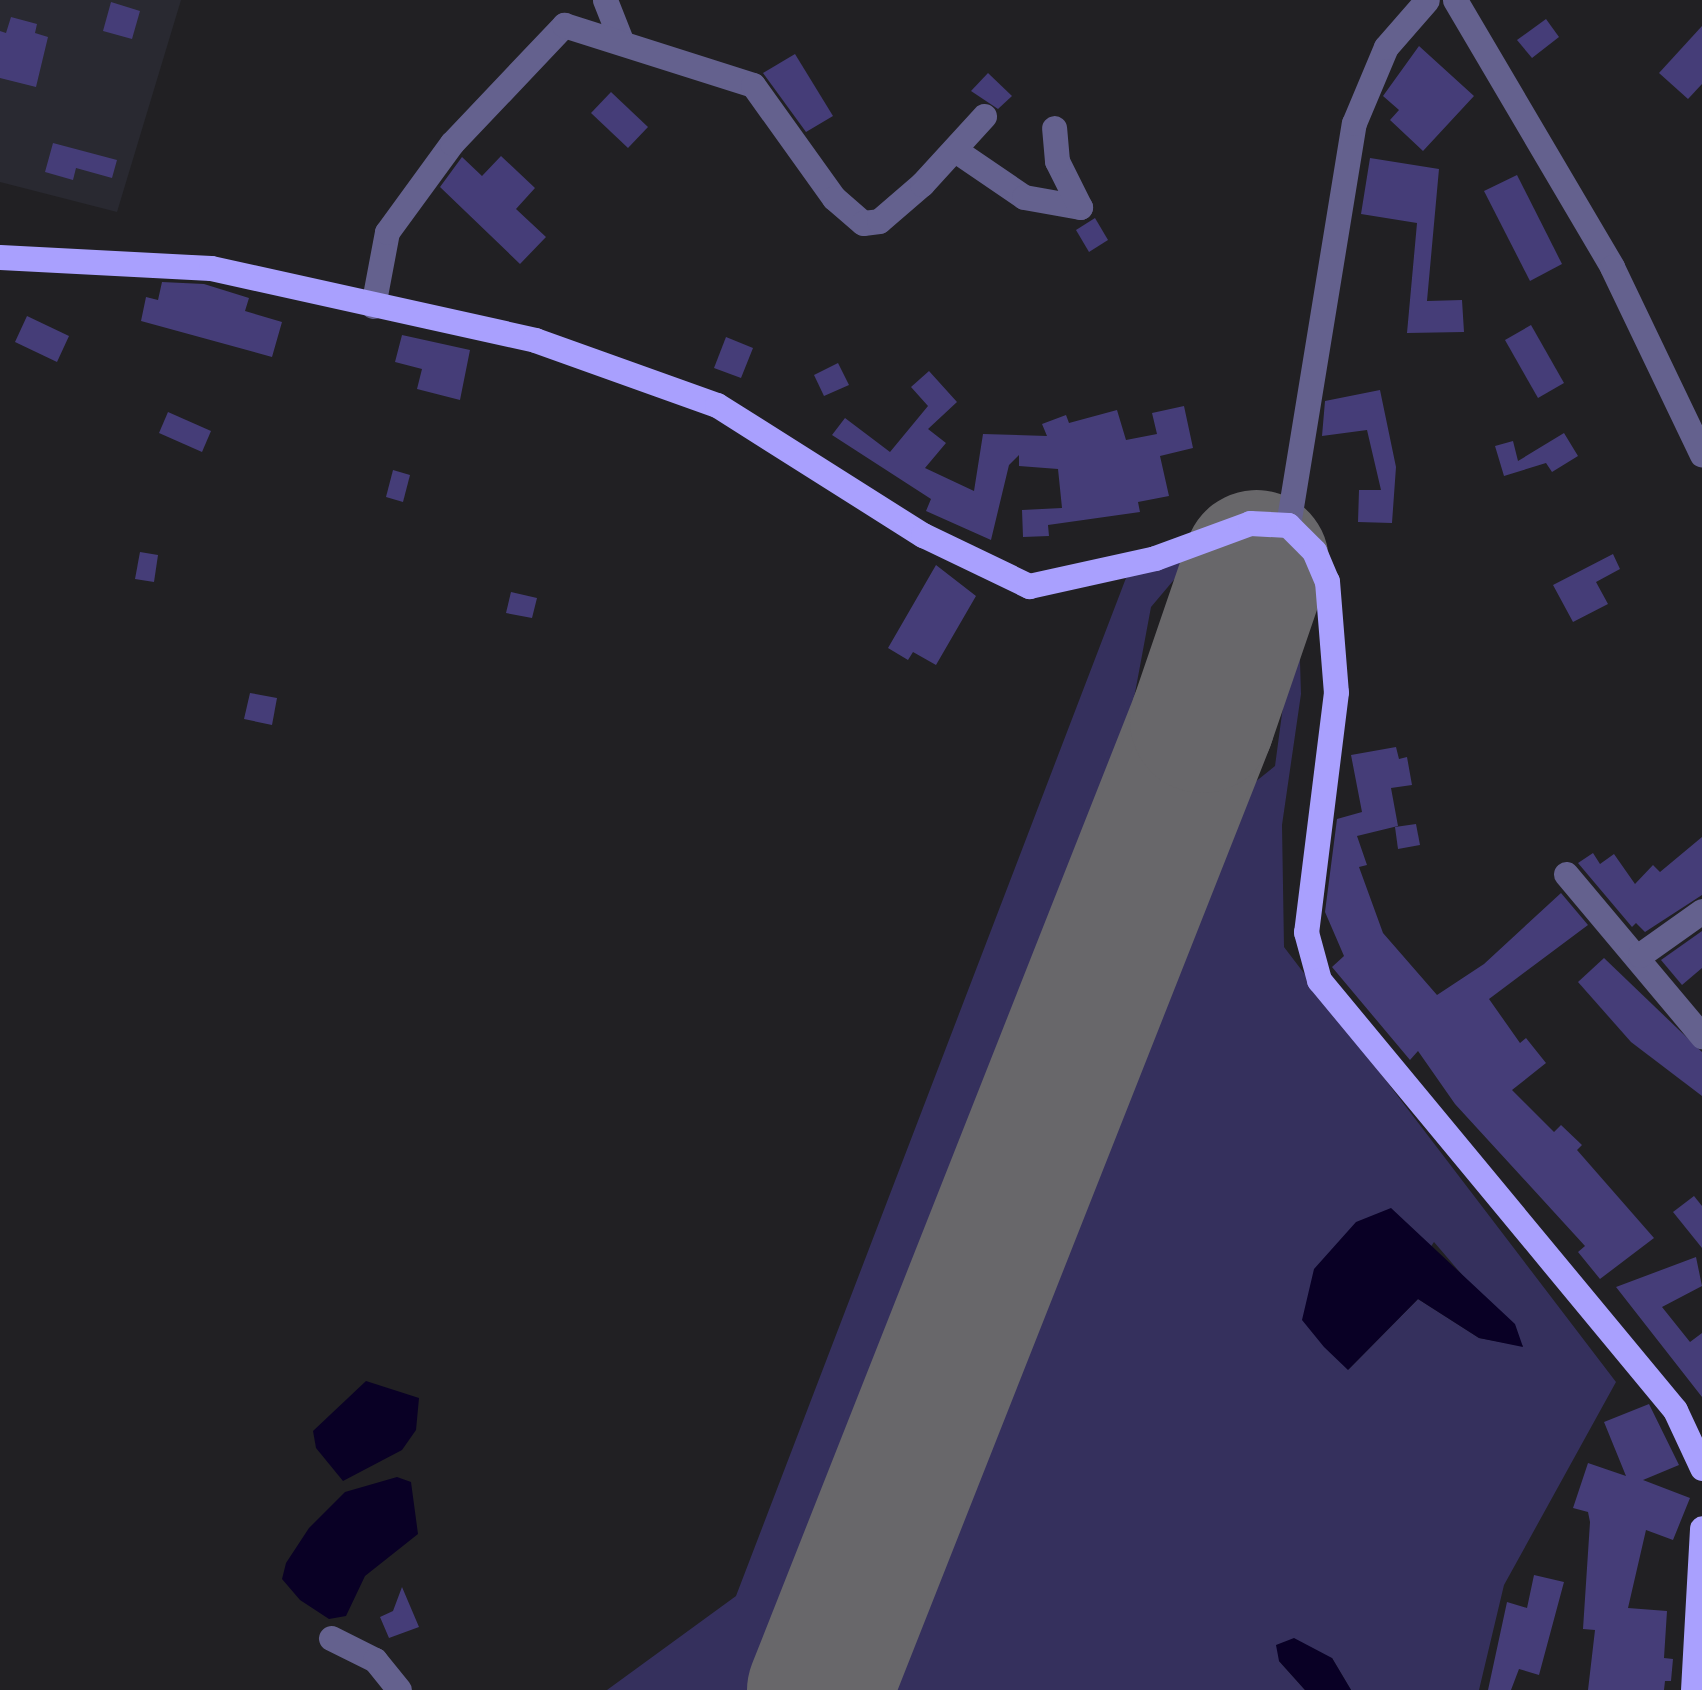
<!DOCTYPE html>
<html>
<head>
<meta charset="utf-8">
<style>
	body { margin:0 }
	#map { position:relative; width:1702px; height:1690px; overflow:hidden; background:#212023; font-family:"Source Sans 3",sans-serif }
	div>[style] { position:absolute }
	.built>* { inset:0; background:#292931 }
	.green>* { inset:0; background:#35305d }
	.water>* { inset:0; background:#090025 }
	.runway>* { height:145px; margin:-72.5px; padding:0 72.5px; transform-origin:72.5px; border-radius:72.5px; background:#68676a }
	.building>* { inset:0; background:#453d78 }
	.minor>* { height:25px; margin:-12.5px; padding:0 12.5px; transform-origin:12.5px; border-radius:12.5px; background:#64618e }
	.major>* { height:25px; margin:-12.5px; padding:0 12.5px; transform-origin:12.5px; border-radius:12.5px; background:#a9a0fe }
	span { translate:-50% -50%; white-space:nowrap; text-align:center; line-height:1.15; -webkit-text-stroke:8px #212023; paint-order:stroke }
</style>
</head>
<body>
<div id="map">
	<div class="built">
		<i style="clip-path:polygon(0 0,181px 0,117px 212px,0 182px)"></i>
	</div>
	<div class="green">
		<i style="clip-path:polygon(evenodd,1239px 535px,1267px 550px,1291px 584px,1299px 629px,1301px 694px,1282px 825px,1284px 947px,1616px 1382px,1504px 1585px,1479px 1690px,1351px 1690px,1332px 1658px,1279px 1661px,1305px 1690px,863px 1690px,1195px 830px,1275px 766px,1292px 639px,1277px 570px,1246px 545px,1178px 575px,1151px 607px,1113px 811px,778px 1690px,607px 1690px,736px 1596px,1126px 578px,1239px 535px,1434px 1242px,1523px 1346px,1479px 1338px,1418px 1299px,1348px 1370px,1434px 1242px)"></i>
	</div>
	<div class="water">
		<i style="clip-path:polygon(1391px 1208px,1515px 1324px,1523px 1347px,1479px 1338px,1418px 1299px,1348px 1370px,1324px 1347px,1302px 1320px,1314px 1269px,1356px 1222px)"></i>
		<i style="clip-path:polygon(366px 1381px,419px 1398px,416px 1430px,402px 1450px,343px 1481px,316px 1448px,313px 1431px)"></i>
		<i style="clip-path:polygon(397px 1477px,411px 1482px,418px 1534px,365px 1576px,346px 1616px,329px 1619px,300px 1600px,282px 1579px,286px 1563px,309px 1528px,345px 1492px)"></i>
		<i style="clip-path:polygon(1294px 1638px,1332px 1658px,1351px 1690px,1305px 1690px,1279px 1661px,1276px 1645px)"></i>
	</div>
	<div class="runway">
		<i style="left:819px;top:1690px;width:1043px;rotate:-68.45deg"></i>
		<i style="left:1202px;top:720px;width:167px;rotate:-71.1deg"></i>
	</div>
	<div class="building">
		<i style="clip-path:polygon(111px 2px,140px 11px,132px 39px,103px 31px)"></i>
		<i style="clip-path:polygon(11px 17px,37px 24px,35px 33px,48px 37px,36px 87px,0 78px,0 31px,6px 33px)"></i>
		<i style="clip-path:polygon(1546px 19px,1559px 37px,1532px 58px,1517px 40px)"></i>
		<i style="clip-path:polygon(1702px 26px,1702px 84px,1688px 99px,1659px 73px)"></i>
		<i style="clip-path:polygon(1419px 46px,1474px 96px,1423px 151px,1390px 120px,1399px 110px,1383px 96px)"></i>
		<i style="clip-path:polygon(795px 54px,833px 116px,806px 132px,763px 73px)"></i>
		<i style="clip-path:polygon(988px 73px,1012px 96px,998px 109px,971px 91px)"></i>
		<i style="clip-path:polygon(611px 92px,648px 127px,628px 148px,591px 113px)"></i>
		<i style="clip-path:polygon(53px 143px,117px 160px,112px 178px,76px 168px,73px 180px,45px 172px)"></i>
		<i style="clip-path:polygon(501px 156px,535px 188px,516px 209px,546px 237px,520px 264px,440px 187px,462px 157px,482px 176px)"></i>
		<i style="clip-path:polygon(1370px 158px,1439px 169px,1427px 301px,1462px 300px,1464px 332px,1407px 333px,1417px 223px,1361px 214px)"></i>
		<i style="clip-path:polygon(1517px 175px,1562px 264px,1530px 281px,1484px 191px)"></i>
		<i style="clip-path:polygon(1095px 218px,1108px 240px,1089px 252px,1076px 230px)"></i>
		<i style="clip-path:polygon(162px 282px,204px 284px,249px 298px,245px 311px,282px 322px,272px 357px,141px 321px,146px 297px,158px 300px)"></i>
		<i style="clip-path:polygon(27px 316px,69px 336px,57px 362px,15px 342px)"></i>
		<i style="clip-path:polygon(1531px 325px,1564px 383px,1538px 398px,1505px 340px)"></i>
		<i style="clip-path:polygon(402px 335px,470px 350px,460px 400px,417px 389px,422px 369px,395px 362px)"></i>
		<i style="clip-path:polygon(726px 337px,753px 348px,741px 378px,714px 368px)"></i>
		<i style="clip-path:polygon(838px 363px,849px 385px,824px 396px,814px 375px)"></i>
		<i style="clip-path:polygon(929px 371px,957px 402px,928px 429px,946px 443px,925px 468px,974px 491px,983px 434px,1047px 436px,1042px 424px,1066px 415px,1069px 423px,1117px 410px,1126px 440px,1157px 434px,1152px 413px,1184px 406px,1193px 448px,1160px 456px,1169px 496px,1138px 502px,1140px 512px,1048px 525px,1049px 536px,1023px 537px,1022px 510px,1062px 508px,1058px 469px,1019px 466px,1019px 455px,1009px 465px,991px 540px,926px 511px,931px 499px,832px 435px,845px 418px,890px 452px,928px 406px,911px 387px)"></i>
		<i style="clip-path:polygon(1380px 390px,1396px 467px,1392px 523px,1358px 522px,1359px 490px,1381px 490px,1367px 430px,1322px 436px,1325px 401px)"></i>
		<i style="clip-path:polygon(168px 412px,211px 431px,202px 452px,159px 433px)"></i>
		<i style="clip-path:polygon(1564px 433px,1578px 456px,1552px 472px,1546px 463px,1504px 476px,1495px 446px,1513px 441px,1518px 461px)"></i>
		<i style="clip-path:polygon(393px 470px,410px 475px,403px 502px,386px 497px)"></i>
		<i style="clip-path:polygon(140px 552px,158px 555px,154px 582px,135px 579px)"></i>
		<i style="clip-path:polygon(1613px 554px,1620px 569px,1596px 582px,1608px 604px,1573px 622px,1553px 585px)"></i>
		<i style="clip-path:polygon(936px 565px,976px 596px,936px 665px,913px 652px,908px 660px,888px 648px)"></i>
		<i style="clip-path:polygon(511px 592px,537px 598px,532px 618px,506px 613px)"></i>
		<i style="clip-path:polygon(250px 693px,277px 698px,272px 725px,244px 719px)"></i>
		<i style="clip-path:polygon(1396px 747px,1399px 759px,1407px 757px,1412px 785px,1391px 788px,1398px 826px,1357px 836px,1367px 865px,1359px 867px,1383px 933px,1437px 995px,1484px 964px,1561px 893px,1588px 925px,1489px 999px,1520px 1043px,1526px 1038px,1546px 1063px,1512px 1090px,1554px 1132px,1561px 1125px,1582px 1145px,1577px 1150px,1654px 1238px,1600px 1279px,1578px 1252px,1585px 1246px,1455px 1104px,1418px 1051px,1410px 1060px,1332px 967px,1344px 956px,1325px 912px,1337px 819px,1362px 812px,1351px 755px)"></i>
		<i style="clip-path:polygon(1416px 824px,1420px 845px,1398px 849px,1395px 827px)"></i>
		<i style="clip-path:polygon(1702px 837px,1702px 895px,1645px 932px,1636px 923px,1632px 927px,1578px 863px,1593px 853px,1600px 864px,1614px 854px,1635px 884px,1653px 865px,1660px 872px)"></i>
		<i style="clip-path:polygon(1702px 931px,1702px 968px,1682px 985px,1661px 960px)"></i>
		<i style="clip-path:polygon(1604px 958px,1702px 1052px,1702px 1096px,1631px 1042px,1578px 982px)"></i>
		<i style="clip-path:polygon(1694px 1196px,1702px 1206px,1702px 1248px,1673px 1212px)"></i>
		<i style="clip-path:polygon(1696px 1257px,1702px 1286px,1662px 1307px,1690px 1342px,1702px 1333px,1702px 1397px,1616px 1287px)"></i>
		<i style="clip-path:polygon(1649px 1404px,1679px 1465px,1643px 1480px,1690px 1498px,1673px 1540px,1646px 1530px,1628px 1608px,1667px 1611px,1664px 1658px,1673px 1659px,1671px 1681px,1665px 1681px,1664px 1690px,1588px 1690px,1595px 1630px,1583px 1629px,1590px 1522px,1588px 1512px,1573px 1508px,1588px 1463px,1626px 1476px,1604px 1422px)"></i>
		<i style="clip-path:polygon(1534px 1575px,1564px 1582px,1539px 1675px,1519px 1669px,1511px 1690px,1488px 1690px,1507px 1602px,1527px 1608px)"></i>
		<i style="clip-path:polygon(402px 1587px,419px 1627px,389px 1638px,380px 1617px,393px 1611px)"></i>
	</div>
	<div class="minor">
		<i style="left:605px;top:0;width:46px;rotate:68.4deg"></i>
		<i style="left:1455px;top:0;width:310px;rotate:59.5deg"></i>
		<i style="left:1612px;top:267px;width:208px;rotate:64.4deg"></i>
		<i style="left:955px;top:150px;width:83px;rotate:34.3deg"></i>
		<i style="left:1024px;top:197px;width:57px;rotate:10.1deg"></i>
		<i style="left:1080px;top:207px;width:51px;rotate:-116.6deg"></i>
		<i style="left:1057px;top:161px;width:33px;rotate:-95deg"></i>
		<i style="left:373px;top:306px;width:75px;rotate:-79.3deg"></i>
		<i style="left:387px;top:232px;width:110px;rotate:-53.9deg"></i>
		<i style="left:452px;top:143px;width:163px;rotate:-46.5deg"></i>
		<i style="left:564px;top:25px;width:198px;rotate:17.6deg"></i>
		<i style="left:753px;top:85px;width:139px;rotate:54.4deg"></i>
		<i style="left:834px;top:198px;width:38px;rotate:41deg"></i>
		<i style="left:863px;top:223px;width:16px;rotate:-7deg"></i>
		<i style="left:879px;top:221px;width:57px;rotate:-40.7deg"></i>
		<i style="left:922px;top:184px;width:92px;rotate:-47.6deg"></i>
		<i style="left:1288px;top:525px;width:407px;rotate:-80.7deg"></i>
		<i style="left:1354px;top:123px;width:82px;rotate:-67.2deg"></i>
		<i style="left:1386px;top:47px;width:62px;rotate:-48.9deg"></i>
		<i style="left:1566px;top:874px;width:212px;rotate:50deg"></i>
		<i style="left:1640px;top:955px;width:76px;rotate:-35.4deg"></i>
		<i style="left:331px;top:1638px;width:49px;rotate:26.6deg"></i>
		<i style="left:375px;top:1660px;width:38px;rotate:51deg"></i>
	</div>
	<div class="major">
		<i style="left:0;top:257px;width:211px;rotate:3deg"></i>
		<i style="left:211px;top:268px;width:332px;rotate:12.5deg"></i>
		<i style="left:535px;top:340px;width:193px;rotate:19.7deg"></i>
		<i style="left:717px;top:405px;width:244px;rotate:32.3deg"></i>
		<i style="left:923px;top:535px;width:118px;rotate:25.7deg"></i>
		<i style="left:1029px;top:586px;width:129px;rotate:-12.5deg"></i>
		<i style="left:1155px;top:558px;width:101px;rotate:-20.2deg"></i>
		<i style="left:1250px;top:523px;width:38px;rotate:3deg"></i>
		<i style="left:1288px;top:525px;width:37px;rotate:45deg"></i>
		<i style="left:1314px;top:551px;width:33px;rotate:67deg"></i>
		<i style="left:1327px;top:581px;width:111px;rotate:85.4deg"></i>
		<i style="left:1336px;top:692px;width:242px;rotate:97.1deg"></i>
		<i style="left:1306px;top:932px;width:50px;rotate:74.8deg"></i>
		<i style="left:1319px;top:980px;width:558px;rotate:50.38deg"></i>
		<i style="left:1675px;top:1410px;width:64px;rotate:65deg"></i>
		<i style="left:1693px;top:1690px;width:162px;rotate:-86.8deg"></i>
	</div>
</div>
</body>
</html>
